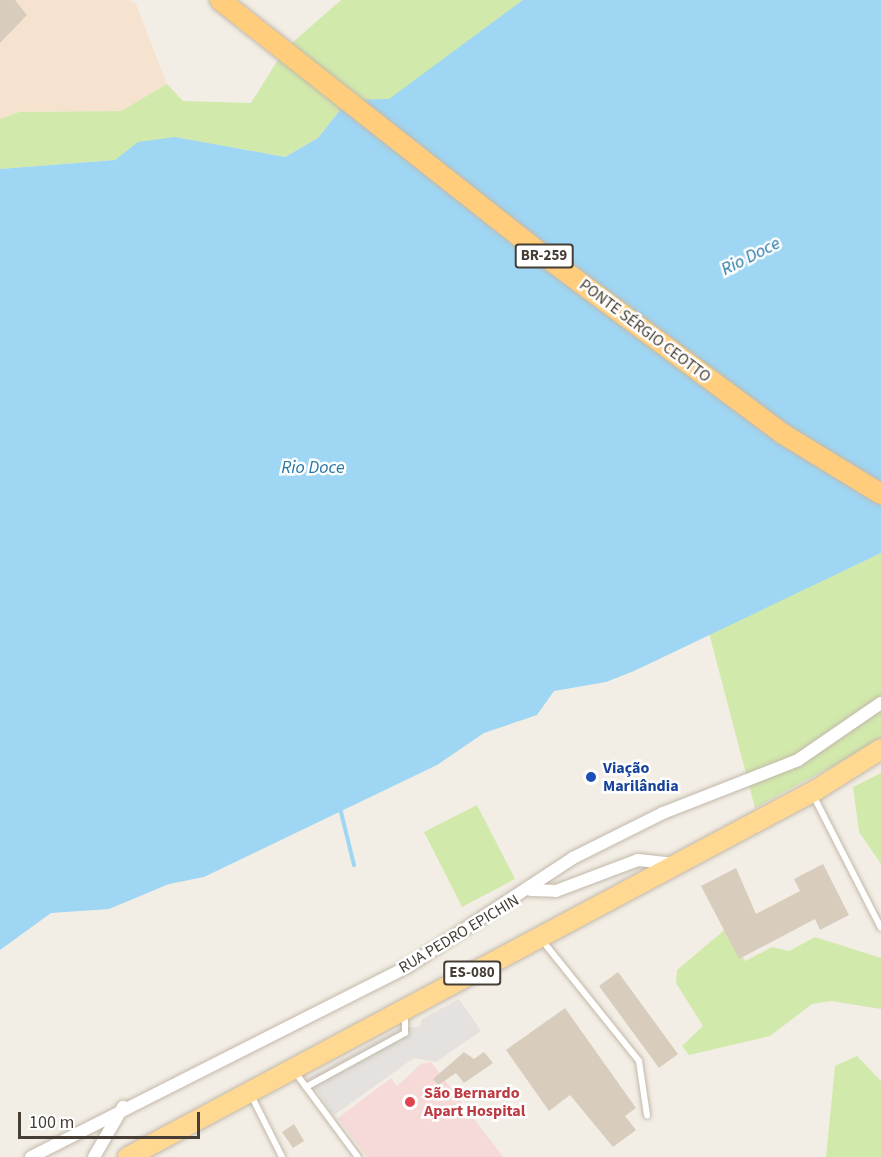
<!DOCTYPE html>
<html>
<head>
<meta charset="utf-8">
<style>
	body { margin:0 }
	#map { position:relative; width:881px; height:1157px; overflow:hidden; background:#f3eee5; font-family:"Source Sans 3",sans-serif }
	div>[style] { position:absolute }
	.commercial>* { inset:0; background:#f6e3cf }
	.medical>* { inset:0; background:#f5dad8 }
	.green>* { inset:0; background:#d2e9ac }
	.parking>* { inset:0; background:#e4e1de }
	.water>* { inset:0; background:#9ed6f3 }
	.stream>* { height:4px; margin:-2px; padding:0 2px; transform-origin:2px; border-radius:2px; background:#9ed6f3 }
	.building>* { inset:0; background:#d8ccbd }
	.roads { filter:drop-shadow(0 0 2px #c2b8aa) drop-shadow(0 0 2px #c2b8aa) }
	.service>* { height:6px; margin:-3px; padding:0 3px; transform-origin:3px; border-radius:3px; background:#fff }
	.minor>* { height:12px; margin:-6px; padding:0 6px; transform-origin:6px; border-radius:6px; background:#fff }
	.primary>* { height:20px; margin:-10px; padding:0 10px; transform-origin:10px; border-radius:10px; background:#ffd992 }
	.trunk>* { height:20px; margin:-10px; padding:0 10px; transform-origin:10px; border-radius:10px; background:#ffcd7b }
	.dots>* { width:16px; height:16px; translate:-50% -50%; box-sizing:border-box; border:3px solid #fff; border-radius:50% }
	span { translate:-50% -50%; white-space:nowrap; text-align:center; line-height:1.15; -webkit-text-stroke:5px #fff; paint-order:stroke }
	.shield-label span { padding:2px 4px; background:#fff; border:2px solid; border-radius:4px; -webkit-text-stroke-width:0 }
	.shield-label { font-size:15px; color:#463e34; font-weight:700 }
	.street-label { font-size:16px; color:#463e34 }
	.transit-label { font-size:16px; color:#164399; font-weight:700 }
	.left { translate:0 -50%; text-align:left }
	.health-label { font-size:16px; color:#be3a42; font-weight:700 }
	.water-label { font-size:18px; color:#2878a6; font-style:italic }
	.scale { position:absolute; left:18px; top:1112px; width:182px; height:27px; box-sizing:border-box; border:3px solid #463e34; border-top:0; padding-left:8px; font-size:18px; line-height:21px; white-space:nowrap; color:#463e34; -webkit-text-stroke:4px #fff; paint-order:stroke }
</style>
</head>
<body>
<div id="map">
	<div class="commercial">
		<i style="clip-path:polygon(0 0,129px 0,136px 4px,167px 84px,121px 111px,19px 112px,0 119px)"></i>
	</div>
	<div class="medical">
		<i style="clip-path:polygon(431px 1062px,503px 1157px,367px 1157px,338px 1118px,391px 1078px,397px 1086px,421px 1064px)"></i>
	</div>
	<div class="green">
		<i style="clip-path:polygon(341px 0,523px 0,389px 100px,348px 100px,318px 138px,285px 157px,174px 137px,115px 160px,0 169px,0 119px,19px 112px,121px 111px,167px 84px,183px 101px,251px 103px,284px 50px)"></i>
		<i style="clip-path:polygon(881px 553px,881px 740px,755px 808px,709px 633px)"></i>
		<i style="clip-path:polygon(881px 773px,881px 864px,859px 832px,853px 787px)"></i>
		<i style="clip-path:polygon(477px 805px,515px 879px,462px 907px,424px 832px)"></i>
		<i style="clip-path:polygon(728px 927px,745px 961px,772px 947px,789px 951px,815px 937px,881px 958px,881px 1009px,831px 1001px,812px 1004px,770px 1036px,689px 1055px,682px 1046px,703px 1026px,676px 983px,677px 970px)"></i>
		<i style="clip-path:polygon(857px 1056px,881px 1081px,881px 1157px,826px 1157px,835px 1066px)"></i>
	</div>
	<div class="parking">
		<i style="clip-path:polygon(459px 999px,481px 1031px,436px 1062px,414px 1058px,334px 1115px,308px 1078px,399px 1028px,419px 1027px,422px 1019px)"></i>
	</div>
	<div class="water">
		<i style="clip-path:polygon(523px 0,881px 0,881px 553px,634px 671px,606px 682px,554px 691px,537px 715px,484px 733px,437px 765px,204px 877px,169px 884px,109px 909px,51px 913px,0 950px,0 169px,115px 160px,138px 142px,175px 137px,285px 157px,318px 138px,348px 100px,389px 99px)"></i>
	</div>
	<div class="stream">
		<i style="left:340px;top:808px;width:59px;rotate:76.2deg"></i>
	</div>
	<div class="building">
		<i style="clip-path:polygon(0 0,15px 0,27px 15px,0 43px)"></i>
		<i style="clip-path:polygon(823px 864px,849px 915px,820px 930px,815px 919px,739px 959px,701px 886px,736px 868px,756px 914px,800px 891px,794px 879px)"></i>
		<i style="clip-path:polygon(618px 972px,678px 1054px,659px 1068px,599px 986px)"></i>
		<i style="clip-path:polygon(565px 1008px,636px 1108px,625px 1116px,636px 1130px,613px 1147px,570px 1095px,549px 1111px,506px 1050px)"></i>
		<i style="clip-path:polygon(464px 1052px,474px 1059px,484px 1052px,493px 1063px,464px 1083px,456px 1073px,438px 1085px,433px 1079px)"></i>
		<i style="clip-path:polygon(294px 1124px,304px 1141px,293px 1148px,282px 1132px)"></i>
	</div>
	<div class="roads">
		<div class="service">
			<i style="left:813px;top:795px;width:149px;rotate:62.9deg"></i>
			<i style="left:541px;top:939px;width:156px;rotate:51.2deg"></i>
			<i style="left:639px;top:1061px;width:55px;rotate:81.6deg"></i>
			<i style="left:295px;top:1072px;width:106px;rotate:53.5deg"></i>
			<i style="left:306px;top:1087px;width:113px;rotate:-28.6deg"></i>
			<i style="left:405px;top:1033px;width:20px;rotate:-90deg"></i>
			<i style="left:251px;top:1095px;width:69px;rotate:63.4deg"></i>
		</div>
		<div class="minor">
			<i style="left:531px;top:890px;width:25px;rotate:2deg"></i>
			<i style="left:556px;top:891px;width:88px;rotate:-20.7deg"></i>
			<i style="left:638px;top:860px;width:37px;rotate:6deg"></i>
			<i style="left:31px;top:1157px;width:421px;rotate:-26.8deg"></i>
			<i style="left:407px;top:967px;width:199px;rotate:-33.3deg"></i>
			<i style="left:573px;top:858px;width:101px;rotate:-26.6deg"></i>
			<i style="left:663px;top:813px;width:145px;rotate:-21.4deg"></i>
			<i style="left:798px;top:760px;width:101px;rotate:-34.5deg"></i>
			<i style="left:94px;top:1157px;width:58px;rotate:-59.9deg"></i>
		</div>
		<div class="primary">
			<i style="left:128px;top:1157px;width:780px;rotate:-28.08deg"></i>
			<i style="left:816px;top:790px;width:77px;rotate:-32.2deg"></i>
		</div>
		<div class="trunk">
			<i style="left:220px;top:0;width:407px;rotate:38.3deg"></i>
			<i style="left:539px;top:252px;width:304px;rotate:36.7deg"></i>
			<i style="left:783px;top:434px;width:115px;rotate:31.5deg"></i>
		</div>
	</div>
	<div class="dots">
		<i style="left:591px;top:777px;background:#1a4fb4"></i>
		<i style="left:410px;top:1102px;background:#e0444e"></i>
	</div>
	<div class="shield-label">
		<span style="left:544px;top:256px">BR-259</span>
		<span style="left:472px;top:973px">ES-080</span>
	</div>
	<div class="street-label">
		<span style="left:645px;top:331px;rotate:37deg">PONTE SÉRGIO CEOTTO</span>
		<span style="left:459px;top:934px;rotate:-31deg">RUA PEDRO EPICHIN</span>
	</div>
	<div class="transit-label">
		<span class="left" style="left:603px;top:777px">Viação<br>Marilândia</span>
	</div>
	<div class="health-label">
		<span class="left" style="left:424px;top:1102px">São Bernardo<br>Apart Hospital</span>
	</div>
	<div class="water-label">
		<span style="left:751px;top:257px;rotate:-27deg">Rio Doce</span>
		<span style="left:313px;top:468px">Rio Doce</span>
	</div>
	<div class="scale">100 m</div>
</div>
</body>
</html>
